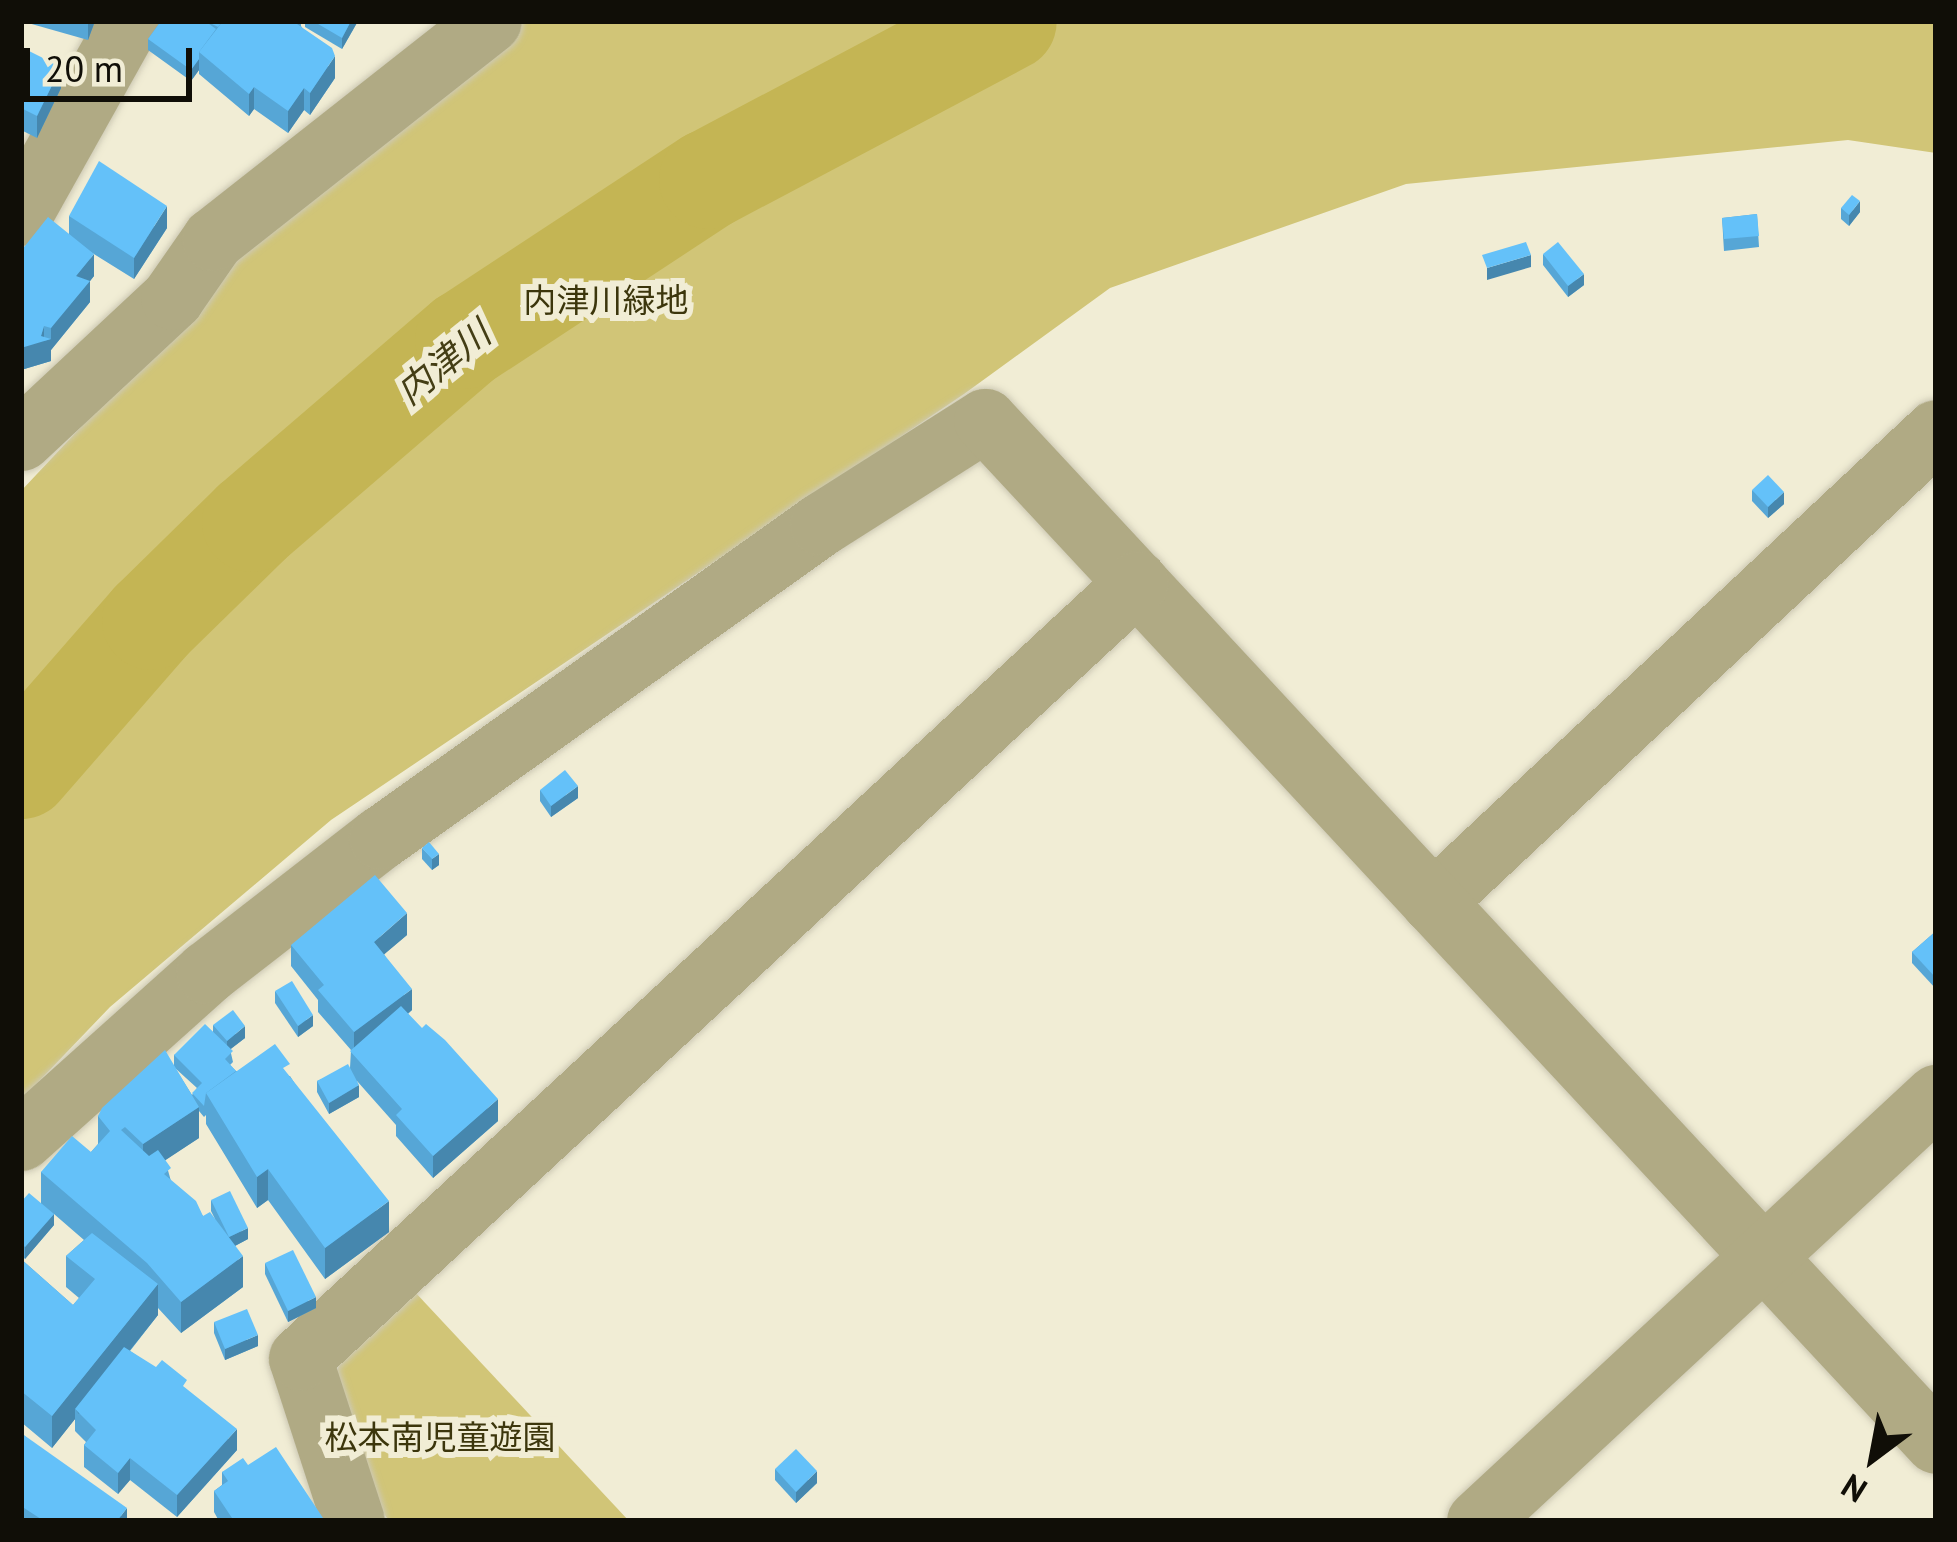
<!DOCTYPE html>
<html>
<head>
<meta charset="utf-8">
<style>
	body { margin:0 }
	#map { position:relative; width:1957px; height:1542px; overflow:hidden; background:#f1edd5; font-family:"PT Sans","Noto Sans JP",sans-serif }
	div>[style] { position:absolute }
	.green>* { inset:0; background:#d1c577 }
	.river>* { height:99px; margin:-49.5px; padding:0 49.5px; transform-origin:49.5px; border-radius:49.5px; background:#c4b554 }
	.roads { filter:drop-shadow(0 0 3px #cdc9b4) drop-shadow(0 0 3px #cdc9b4) }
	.street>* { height:63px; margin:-31.5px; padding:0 31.5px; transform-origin:31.5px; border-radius:31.5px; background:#b0aa84 }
	.wall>* { inset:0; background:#56a6d6 }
	.shaded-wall>* { inset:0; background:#4687ae }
	.building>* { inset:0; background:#64c1f9 }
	span { translate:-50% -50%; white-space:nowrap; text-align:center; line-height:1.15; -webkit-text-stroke:12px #f1edd5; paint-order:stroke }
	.park-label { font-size:33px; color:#3c360c }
	.water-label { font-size:36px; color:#443e15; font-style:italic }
	.frame { position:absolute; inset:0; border:24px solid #100e07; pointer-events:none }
	.north { position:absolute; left:1813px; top:1398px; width:120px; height:120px; -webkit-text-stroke:9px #f1edd5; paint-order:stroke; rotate:212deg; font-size:33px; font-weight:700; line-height:48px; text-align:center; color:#100e07 }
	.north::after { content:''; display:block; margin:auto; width:42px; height:54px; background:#100e07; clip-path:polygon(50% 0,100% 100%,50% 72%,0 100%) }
	.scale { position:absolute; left:24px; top:48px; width:168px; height:54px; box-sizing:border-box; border:6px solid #100e07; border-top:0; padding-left:15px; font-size:36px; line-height:42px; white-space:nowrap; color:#100e07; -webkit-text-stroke:9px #f1edd5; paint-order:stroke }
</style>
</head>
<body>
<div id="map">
	<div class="green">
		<i style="clip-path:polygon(518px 21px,1936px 21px,1936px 153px,1848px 140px,1406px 184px,1110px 288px,964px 394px,331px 820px,110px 1007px,21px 1100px,21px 491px,217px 282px,223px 246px)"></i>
		<i style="clip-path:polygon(414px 1291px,629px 1521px,389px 1521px,376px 1502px,336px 1373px,341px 1361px)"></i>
	</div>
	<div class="river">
		<i style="left:21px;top:769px;width:198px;rotate:-48.9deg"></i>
		<i style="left:151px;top:620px;width:140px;rotate:-44.4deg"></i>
		<i style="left:251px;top:522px;width:281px;rotate:-40.7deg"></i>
		<i style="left:464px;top:339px;width:292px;rotate:-33.3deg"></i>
		<i style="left:708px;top:179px;width:338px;rotate:-27.9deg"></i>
	</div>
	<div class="roads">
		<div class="street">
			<i style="left:21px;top:214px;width:221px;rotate:-60.8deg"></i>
			<i style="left:21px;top:439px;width:207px;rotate:-43deg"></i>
			<i style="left:172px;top:298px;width:72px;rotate:-55.2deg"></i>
			<i style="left:213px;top:239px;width:352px;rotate:-38.2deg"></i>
			<i style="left:1433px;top:902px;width:689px;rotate:-43.12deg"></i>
			<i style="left:21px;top:1139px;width:250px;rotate:-41.9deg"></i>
			<i style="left:207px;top:972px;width:219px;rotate:-37.8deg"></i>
			<i style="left:380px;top:838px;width:541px;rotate:-35.45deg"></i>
			<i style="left:821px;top:524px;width:194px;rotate:-32.4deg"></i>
			<i style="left:985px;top:420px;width:1396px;rotate:47.06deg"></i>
			<i style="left:353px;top:1521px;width:171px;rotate:-108deg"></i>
			<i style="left:300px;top:1358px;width:1141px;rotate:-42.83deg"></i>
			<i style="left:1478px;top:1521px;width:625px;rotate:-42.86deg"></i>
		</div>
	</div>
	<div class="wall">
		<i style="clip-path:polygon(21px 21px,95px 21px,88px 40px)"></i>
		<i style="clip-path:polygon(161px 21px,301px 21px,301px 26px,335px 78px,310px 115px,304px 110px,288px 133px,254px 109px,249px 116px,199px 74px,199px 70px,191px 81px,148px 50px,148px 39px)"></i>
		<i style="clip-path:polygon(305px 21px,358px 21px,342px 49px,305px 27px)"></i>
		<i style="clip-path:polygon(21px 46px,61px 88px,37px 138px,21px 130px)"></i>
		<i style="clip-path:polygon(1841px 208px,1860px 212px,1849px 226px,1841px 219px)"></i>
		<i style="clip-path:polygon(1757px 214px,1759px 247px,1724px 251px,1722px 218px)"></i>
		<i style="clip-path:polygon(69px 216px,167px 228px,134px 279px,89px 251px,94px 276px,90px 281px,90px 302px,51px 350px,51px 361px,21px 370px,21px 251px,69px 234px)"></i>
		<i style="clip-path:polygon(1543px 254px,1584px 285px,1568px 297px,1543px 265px)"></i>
		<i style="clip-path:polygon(1752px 490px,1784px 504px,1768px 518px,1752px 501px)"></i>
		<i style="clip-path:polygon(540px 790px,578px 798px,551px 817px,540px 801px)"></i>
		<i style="clip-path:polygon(422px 848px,439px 865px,432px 870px,422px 859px)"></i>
		<i style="clip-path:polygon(1936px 931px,1936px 989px,1912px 963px,1912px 952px)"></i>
		<i style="clip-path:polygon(407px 935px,384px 954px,412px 1010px,408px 1014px,498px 1121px,433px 1178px,396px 1136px,396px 1125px,357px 1081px,359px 1097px,329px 1114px,317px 1092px,317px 1081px,350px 1068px,351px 1050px,318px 1012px,318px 1000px,291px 966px,291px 945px)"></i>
		<i style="clip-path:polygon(275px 991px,313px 1026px,298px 1037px,275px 1003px)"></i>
		<i style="clip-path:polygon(evenodd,213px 1025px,245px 1038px,230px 1049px,233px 1062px,230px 1065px,236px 1071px,290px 1076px,389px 1232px,325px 1279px,268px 1200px,257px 1208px,206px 1124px,206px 1115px,204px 1117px,199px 1111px,199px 1138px,165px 1160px,171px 1181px,203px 1216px,215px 1219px,211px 1211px,211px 1200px,248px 1239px,235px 1246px,243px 1287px,181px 1333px,158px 1308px,158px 1315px,130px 1351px,187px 1390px,237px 1450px,177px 1517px,130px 1480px,118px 1494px,84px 1467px,84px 1445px,86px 1442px,75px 1431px,75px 1419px,52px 1448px,21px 1422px,21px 1259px,73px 1305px,79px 1298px,66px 1287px,66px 1256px,84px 1240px,54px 1214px,54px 1225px,25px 1259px,21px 1255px,21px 1202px,41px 1203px,41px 1172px,91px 1152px,98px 1144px,98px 1116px,174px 1066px,174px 1055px,213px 1032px,213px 1025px,175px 1068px,197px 1088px,192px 1095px,175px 1068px)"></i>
		<i style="clip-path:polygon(265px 1263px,316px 1308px,288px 1322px,265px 1274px)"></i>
		<i style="clip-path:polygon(214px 1322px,258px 1346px,225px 1360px,214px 1333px)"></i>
		<i style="clip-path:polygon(21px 1433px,127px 1521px,21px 1521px)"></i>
		<i style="clip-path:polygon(248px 1465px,325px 1521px,219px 1521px,214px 1512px,214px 1491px,222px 1485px,222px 1472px)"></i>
		<i style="clip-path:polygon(775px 1469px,817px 1483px,796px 1503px,775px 1480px)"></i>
	</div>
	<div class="shaded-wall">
		<i style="clip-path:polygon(88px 21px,95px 21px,88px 40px)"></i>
		<i style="clip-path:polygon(351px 21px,358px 21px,342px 49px,342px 38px)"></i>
		<i style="clip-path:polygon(335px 56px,335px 78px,310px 115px,310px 93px)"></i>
		<i style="clip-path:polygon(199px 59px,199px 70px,191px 81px,191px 70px)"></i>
		<i style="clip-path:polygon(61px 67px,61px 88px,37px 138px,37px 116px)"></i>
		<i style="clip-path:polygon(254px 87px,254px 109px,249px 116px,249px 94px)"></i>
		<i style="clip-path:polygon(304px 88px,304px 110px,288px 133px,288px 111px)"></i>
		<i style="clip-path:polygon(1860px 201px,1860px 212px,1849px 226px,1849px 215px)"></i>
		<i style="clip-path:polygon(167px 206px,167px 228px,134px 279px,134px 258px)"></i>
		<i style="clip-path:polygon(94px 254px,94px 276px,90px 281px,90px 302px,51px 350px,51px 328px,76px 276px)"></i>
		<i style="clip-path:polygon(1531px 255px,1531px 267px,1487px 280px,1487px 268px)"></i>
		<i style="clip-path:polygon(1584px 274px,1584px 285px,1568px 297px,1568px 286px)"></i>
		<i style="clip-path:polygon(44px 326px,44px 341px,51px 339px,51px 361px,21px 370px,21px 348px,41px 336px)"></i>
		<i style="clip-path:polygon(1784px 492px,1784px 504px,1768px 518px,1768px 507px)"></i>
		<i style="clip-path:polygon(578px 786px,578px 798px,551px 817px,551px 806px)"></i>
		<i style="clip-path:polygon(439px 854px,439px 865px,432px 870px,432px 859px)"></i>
		<i style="clip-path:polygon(407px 913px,407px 935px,374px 963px,374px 942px)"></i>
		<i style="clip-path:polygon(412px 989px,412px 1010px,354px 1054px,354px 1032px)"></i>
		<i style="clip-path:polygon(313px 1015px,313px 1026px,298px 1037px,298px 1026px)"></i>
		<i style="clip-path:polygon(245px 1026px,245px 1038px,227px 1052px,227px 1041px)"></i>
		<i style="clip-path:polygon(359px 1085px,359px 1097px,329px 1114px,329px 1103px)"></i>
		<i style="clip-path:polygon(498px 1099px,498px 1121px,433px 1178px,433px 1156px)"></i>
		<i style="clip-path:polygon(199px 1107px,199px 1138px,143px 1175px,143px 1144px)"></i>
		<i style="clip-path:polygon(268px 1169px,268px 1200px,257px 1208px,257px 1177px)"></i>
		<i style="clip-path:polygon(389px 1201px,389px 1232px,325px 1279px,325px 1248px)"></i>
		<i style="clip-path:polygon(54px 1214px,54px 1225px,25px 1259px,25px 1247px)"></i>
		<i style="clip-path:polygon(248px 1228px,248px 1239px,229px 1249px,229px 1237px)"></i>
		<i style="clip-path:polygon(243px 1256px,243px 1287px,181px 1333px,181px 1302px)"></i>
		<i style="clip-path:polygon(158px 1284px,158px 1315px,79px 1414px,75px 1409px,75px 1419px,52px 1448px,52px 1416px)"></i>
		<i style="clip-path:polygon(316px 1297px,316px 1308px,288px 1322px,288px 1311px)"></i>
		<i style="clip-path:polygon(258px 1335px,258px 1346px,225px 1360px,225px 1349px)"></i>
		<i style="clip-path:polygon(237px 1429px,237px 1450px,177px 1517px,177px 1495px)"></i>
		<i style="clip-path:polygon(130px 1458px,130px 1480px,118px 1494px,118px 1473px)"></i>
		<i style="clip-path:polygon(817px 1471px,817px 1483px,796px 1503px,796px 1492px)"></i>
		<i style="clip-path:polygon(127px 1508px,127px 1521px,117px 1521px)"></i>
	</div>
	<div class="building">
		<i style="clip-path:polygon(161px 21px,205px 21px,216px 29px,199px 52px,199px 59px,191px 70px,148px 39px)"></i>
		<i style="clip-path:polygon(206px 21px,223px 21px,218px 27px)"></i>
		<i style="clip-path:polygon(223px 21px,299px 21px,297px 24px,332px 48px,335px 56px,310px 93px,304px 88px,288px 111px,254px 87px,249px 94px,199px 52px)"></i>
		<i style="clip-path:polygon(313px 21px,351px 21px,342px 38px)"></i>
		<i style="clip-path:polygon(21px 47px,61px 67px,37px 116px,21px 108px)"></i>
		<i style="clip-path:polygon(99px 161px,167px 206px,134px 258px,69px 216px)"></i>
		<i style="clip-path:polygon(1852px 195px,1860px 201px,1849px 215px,1841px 208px)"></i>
		<i style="clip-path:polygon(1757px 214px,1759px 236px,1724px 239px,1722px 218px)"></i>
		<i style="clip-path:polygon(48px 217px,94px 254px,76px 276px,90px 281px,51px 328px,44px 326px,41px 336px,51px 339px,21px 348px,21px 251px)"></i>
		<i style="clip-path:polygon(1526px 242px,1531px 255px,1487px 268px,1482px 255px)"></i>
		<i style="clip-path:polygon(1558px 242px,1584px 274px,1568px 286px,1543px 254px)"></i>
		<i style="clip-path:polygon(1768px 475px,1784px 492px,1768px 507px,1752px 490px)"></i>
		<i style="clip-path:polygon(565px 770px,578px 786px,551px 806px,540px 790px)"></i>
		<i style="clip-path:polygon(429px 842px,439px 854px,432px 859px,422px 848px)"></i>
		<i style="clip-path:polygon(375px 875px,407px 913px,374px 942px,412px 989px,354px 1032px,318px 990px,324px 985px,291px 945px)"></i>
		<i style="clip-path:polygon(1936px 931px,1936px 978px,1912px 952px)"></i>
		<i style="clip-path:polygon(292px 981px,313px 1015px,298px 1026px,275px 991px)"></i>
		<i style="clip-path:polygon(401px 1006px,422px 1028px,426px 1024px,445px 1040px,498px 1099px,433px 1156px,396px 1115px,402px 1109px,350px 1051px)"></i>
		<i style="clip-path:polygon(233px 1010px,245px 1026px,227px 1041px,213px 1025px)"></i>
		<i style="clip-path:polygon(205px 1024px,233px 1051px,225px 1059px,236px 1071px,206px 1093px,204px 1106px,192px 1093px,202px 1083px,174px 1055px)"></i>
		<i style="clip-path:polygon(275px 1044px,290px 1064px,283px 1068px,389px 1201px,325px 1248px,268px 1169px,257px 1177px,206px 1093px)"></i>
		<i style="clip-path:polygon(165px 1050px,199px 1107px,143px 1144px,125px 1127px,121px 1130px,149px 1156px,158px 1150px,171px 1168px,164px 1174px,196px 1201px,203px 1216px,210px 1212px,243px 1256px,181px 1302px,147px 1263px,41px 1172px,72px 1136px,91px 1152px,110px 1131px,98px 1116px,102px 1108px)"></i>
		<i style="clip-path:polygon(348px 1064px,359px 1085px,329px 1103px,317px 1081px)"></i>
		<i style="clip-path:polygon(230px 1191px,248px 1228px,229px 1237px,211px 1200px)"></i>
		<i style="clip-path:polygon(29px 1193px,54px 1214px,25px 1247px,21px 1244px,21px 1202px)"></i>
		<i style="clip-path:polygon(92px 1233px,158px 1284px,52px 1416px,21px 1391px,21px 1259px,73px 1305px,95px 1279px,66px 1256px)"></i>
		<i style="clip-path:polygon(293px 1250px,316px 1297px,288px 1311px,265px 1263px)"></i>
		<i style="clip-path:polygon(247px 1309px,258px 1335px,225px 1349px,214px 1322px)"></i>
		<i style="clip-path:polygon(124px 1347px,156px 1367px,162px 1360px,187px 1380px,183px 1386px,237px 1429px,177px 1495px,130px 1458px,118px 1473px,84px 1445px,96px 1430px,75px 1409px)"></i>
		<i style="clip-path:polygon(21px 1433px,127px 1508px,117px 1521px,44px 1521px,21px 1506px)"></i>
		<i style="clip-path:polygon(276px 1447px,325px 1521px,234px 1521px,214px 1491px,228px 1481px,222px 1472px,243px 1458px,248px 1465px)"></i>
		<i style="clip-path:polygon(796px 1449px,817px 1471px,796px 1492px,775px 1469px)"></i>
	</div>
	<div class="park-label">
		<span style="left:606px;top:300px">内津川緑地</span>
		<span style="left:440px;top:1437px">松本南児童遊園</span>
	</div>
	<div class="water-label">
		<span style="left:443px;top:362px;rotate:-39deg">内津川</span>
	</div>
	<div class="frame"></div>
	<div class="north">N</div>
	<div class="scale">20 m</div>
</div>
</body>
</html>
